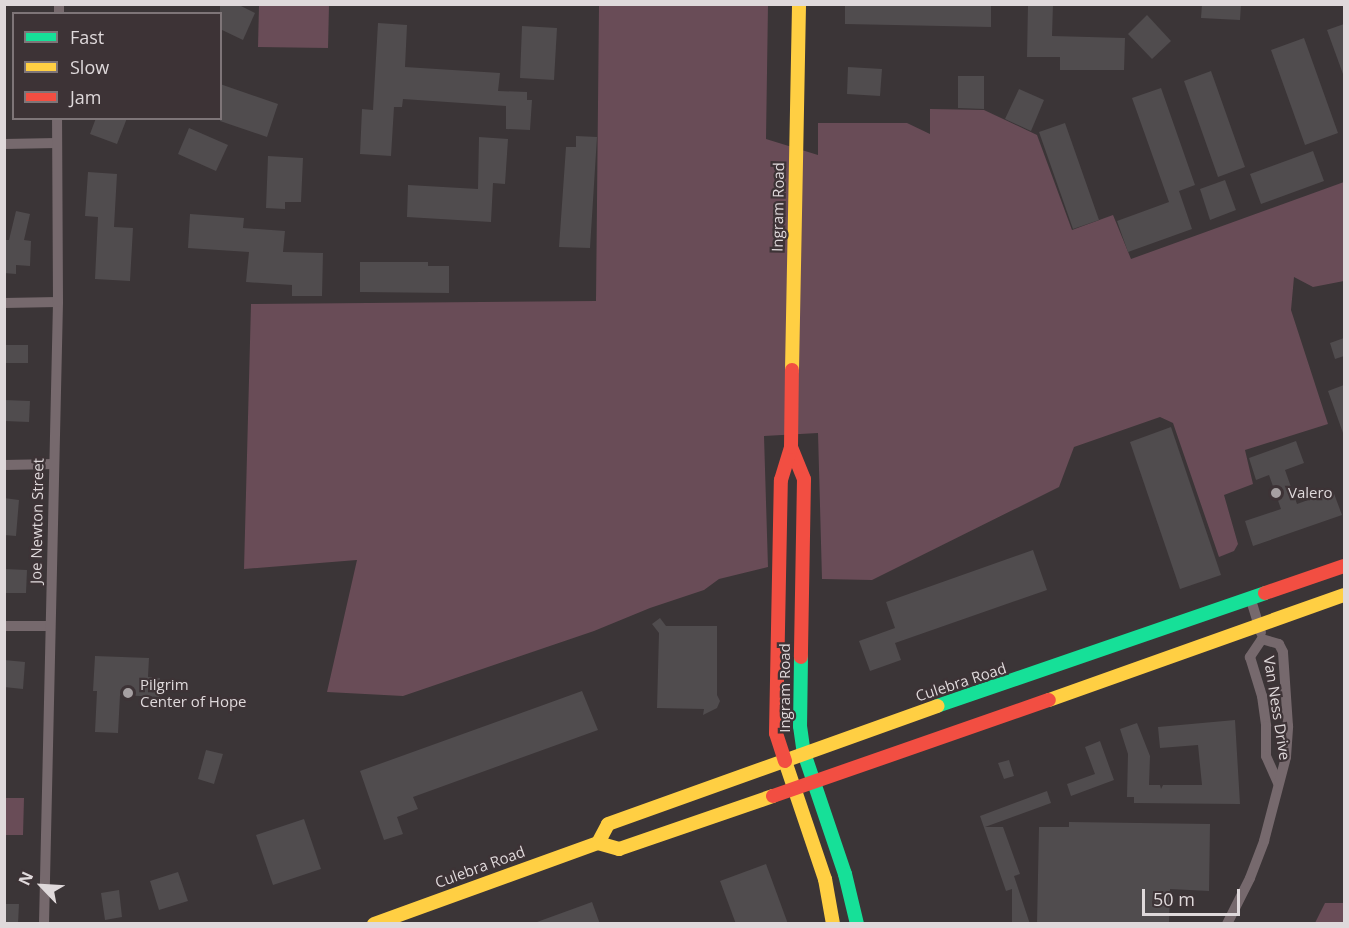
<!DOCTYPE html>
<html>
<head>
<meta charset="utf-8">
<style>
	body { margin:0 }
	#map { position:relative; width:1349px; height:928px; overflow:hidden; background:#3b3537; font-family:"Open Sans",sans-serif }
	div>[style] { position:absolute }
	.green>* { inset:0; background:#694c57 }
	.building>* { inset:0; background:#504c4e }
	.street>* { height:10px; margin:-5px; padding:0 5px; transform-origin:5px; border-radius:5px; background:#76696d }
	.fast>* { height:14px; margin:-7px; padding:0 7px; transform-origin:7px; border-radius:7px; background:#16e098 }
	.slow>* { height:14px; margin:-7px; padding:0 7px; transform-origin:7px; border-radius:7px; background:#ffcf43 }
	.jam>* { height:14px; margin:-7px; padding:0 7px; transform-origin:7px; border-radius:7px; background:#f24e42 }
	.dots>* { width:16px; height:16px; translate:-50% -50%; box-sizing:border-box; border:3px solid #3d3336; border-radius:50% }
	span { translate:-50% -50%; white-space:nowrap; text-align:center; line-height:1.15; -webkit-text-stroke:4.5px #3d3336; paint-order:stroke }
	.street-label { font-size:15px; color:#dfd9db }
	.poi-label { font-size:15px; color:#dfd9db }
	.left { translate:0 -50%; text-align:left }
	.frame { position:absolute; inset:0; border:6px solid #dfd9db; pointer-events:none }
	.legend { position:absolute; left:12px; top:12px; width:210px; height:108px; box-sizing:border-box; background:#3d3336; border:2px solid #7e7578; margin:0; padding:8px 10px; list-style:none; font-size:18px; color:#dfd9db }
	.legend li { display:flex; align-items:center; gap:12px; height:30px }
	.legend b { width:30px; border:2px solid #7e7578 }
	.north { position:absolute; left:12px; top:856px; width:60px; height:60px; -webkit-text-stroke:4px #3d3336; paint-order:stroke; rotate:295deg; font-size:16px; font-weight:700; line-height:24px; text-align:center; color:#dfd9db }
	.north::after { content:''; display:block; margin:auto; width:21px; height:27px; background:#dfd9db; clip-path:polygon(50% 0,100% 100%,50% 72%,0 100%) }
	.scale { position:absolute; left:1142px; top:889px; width:98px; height:27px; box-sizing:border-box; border:3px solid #dfd9db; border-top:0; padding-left:8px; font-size:18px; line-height:21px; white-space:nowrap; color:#dfd9db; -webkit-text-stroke:4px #3d3336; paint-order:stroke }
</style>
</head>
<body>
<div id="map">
	<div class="green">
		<i style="clip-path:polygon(259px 5px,329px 5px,328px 48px,258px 47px)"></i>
		<i style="clip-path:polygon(599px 5px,768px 5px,766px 139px,818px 155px,818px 123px,907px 123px,930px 134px,930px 109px,984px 110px,1037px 135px,1072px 230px,1113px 215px,1131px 259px,1344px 182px,1344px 281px,1313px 287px,1294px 277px,1291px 310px,1328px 424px,1245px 450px,1253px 484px,1224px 495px,1238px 544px,1234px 551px,1219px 557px,1173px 423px,1160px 417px,1074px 447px,1059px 487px,872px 580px,822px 579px,818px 433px,764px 436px,768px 567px,719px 579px,704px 590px,650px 608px,594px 631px,403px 696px,327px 692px,357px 560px,244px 569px,251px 304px,596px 301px)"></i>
		<i style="clip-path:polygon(5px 798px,24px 798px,23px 835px,5px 835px)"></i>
		<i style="clip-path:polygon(1325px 903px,1344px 903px,1344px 923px,1315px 923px)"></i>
	</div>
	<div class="building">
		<i style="clip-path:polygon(220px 4px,237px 4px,255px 13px,243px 40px,220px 29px)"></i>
		<i style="clip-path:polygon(845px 4px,991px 4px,991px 27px,845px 24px)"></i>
		<i style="clip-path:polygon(1028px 4px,1053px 4px,1052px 36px,1125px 38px,1124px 70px,1060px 70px,1060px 57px,1027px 57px)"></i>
		<i style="clip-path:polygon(1202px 4px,1241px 4px,1240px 20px,1201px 18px)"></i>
		<i style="clip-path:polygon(1147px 15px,1171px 41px,1152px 59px,1128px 34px)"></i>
		<i style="clip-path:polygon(378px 23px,407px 25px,405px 67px,500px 73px,498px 91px,527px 92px,527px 100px,532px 100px,530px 130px,506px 129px,506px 106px,403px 99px,402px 107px,394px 107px,391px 156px,360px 154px,362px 109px,373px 110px)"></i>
		<i style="clip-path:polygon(1344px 24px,1344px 74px,1343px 74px,1327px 30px)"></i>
		<i style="clip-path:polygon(522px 26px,557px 28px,554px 80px,520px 78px)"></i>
		<i style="clip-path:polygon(1304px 38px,1338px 133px,1305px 145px,1271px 50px)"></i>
		<i style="clip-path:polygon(848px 67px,882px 69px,880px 96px,847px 94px)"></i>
		<i style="clip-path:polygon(1211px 71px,1245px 167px,1218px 177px,1184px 81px)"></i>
		<i style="clip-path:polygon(958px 76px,984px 76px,984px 109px,958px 108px)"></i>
		<i style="clip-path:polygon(220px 84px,278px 104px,267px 137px,220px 121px)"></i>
		<i style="clip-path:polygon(1161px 88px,1195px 185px,1179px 191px,1192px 229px,1128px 252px,1117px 221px,1169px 202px,1132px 98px)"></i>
		<i style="clip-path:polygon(1019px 89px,1044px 100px,1031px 131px,1005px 119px)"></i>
		<i style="clip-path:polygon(96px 118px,127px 118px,117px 144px,90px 134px)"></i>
		<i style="clip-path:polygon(1065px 123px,1099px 220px,1073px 229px,1039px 132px)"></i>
		<i style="clip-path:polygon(189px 128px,228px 145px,216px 171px,178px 154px)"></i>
		<i style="clip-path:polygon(576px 136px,597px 137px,590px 248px,559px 247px,566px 147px,576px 147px)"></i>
		<i style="clip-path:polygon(479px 137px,508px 139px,505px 184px,493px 183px,491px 222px,407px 217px,408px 185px,478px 189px)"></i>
		<i style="clip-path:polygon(1313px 151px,1324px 181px,1261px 204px,1250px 174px)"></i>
		<i style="clip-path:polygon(268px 156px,303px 158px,301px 202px,285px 202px,285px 209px,266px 208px)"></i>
		<i style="clip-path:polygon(88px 172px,117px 174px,114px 227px,133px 228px,130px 281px,95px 279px,98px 217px,85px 216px)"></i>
		<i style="clip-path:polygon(1225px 180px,1236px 210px,1210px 220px,1200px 189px)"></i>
		<i style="clip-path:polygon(16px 211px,30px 214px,24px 240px,31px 241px,30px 266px,16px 265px,16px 274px,4px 273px,4px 240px,9px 240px)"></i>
		<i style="clip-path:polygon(190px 214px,244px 218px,243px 228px,285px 231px,283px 252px,323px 253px,322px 296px,292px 296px,292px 285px,246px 282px,249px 252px,188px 248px)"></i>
		<i style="clip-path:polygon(360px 262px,428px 262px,428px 266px,449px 266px,449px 293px,360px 292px)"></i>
		<i style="clip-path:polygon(1344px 338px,1344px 356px,1335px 359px,1330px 343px)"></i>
		<i style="clip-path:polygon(4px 345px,28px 345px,28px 363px,4px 363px)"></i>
		<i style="clip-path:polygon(1344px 385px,1344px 433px,1343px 433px,1328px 391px)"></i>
		<i style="clip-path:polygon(4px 400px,30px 401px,29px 422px,4px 421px)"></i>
		<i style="clip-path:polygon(1171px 427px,1221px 575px,1180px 589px,1130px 442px)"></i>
		<i style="clip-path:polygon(1296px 441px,1304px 463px,1285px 470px,1297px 504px,1333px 491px,1342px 515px,1253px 546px,1245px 521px,1281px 509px,1269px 475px,1256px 480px,1249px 458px)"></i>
		<i style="clip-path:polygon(4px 498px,19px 500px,16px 536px,4px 535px)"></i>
		<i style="clip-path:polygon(1033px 550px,1047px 590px,895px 643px,901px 660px,870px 671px,859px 641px,895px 628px,886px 602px)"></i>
		<i style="clip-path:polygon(4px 569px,27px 570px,26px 593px,4px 593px)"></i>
		<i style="clip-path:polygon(660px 618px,666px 626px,717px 626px,717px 695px,720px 701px,717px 708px,703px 715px,704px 709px,657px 708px,659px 633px,652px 624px)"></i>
		<i style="clip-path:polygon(95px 656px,149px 658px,148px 677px,160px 678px,159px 697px,120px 695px,118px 733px,95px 732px,97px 691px,93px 691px)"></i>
		<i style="clip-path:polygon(4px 660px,25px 662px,23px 689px,4px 687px)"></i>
		<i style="clip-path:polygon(582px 691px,598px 730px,413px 797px,418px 809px,397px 817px,403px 834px,384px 840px,360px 771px)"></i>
		<i style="clip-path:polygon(1235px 720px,1240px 804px,1134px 803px,1134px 797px,1127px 797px,1128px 754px,1120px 729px,1137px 723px,1150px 756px,1149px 785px,1160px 785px,1161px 789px,1163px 785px,1202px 785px,1198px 745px,1160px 748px,1158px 727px)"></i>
		<i style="clip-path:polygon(1100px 741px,1114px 780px,1071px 796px,1067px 784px,1095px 774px,1085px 747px)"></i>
		<i style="clip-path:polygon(206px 750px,223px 754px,214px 784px,198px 779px)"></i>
		<i style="clip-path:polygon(1009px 760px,1014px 776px,1004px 779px,998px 763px)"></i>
		<i style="clip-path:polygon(1047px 791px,1051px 803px,985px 827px,1003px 827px,1020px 874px,1014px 876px,1030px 924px,1012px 924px,1012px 889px,1006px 891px,980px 816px)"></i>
		<i style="clip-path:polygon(304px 819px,321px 869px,273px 885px,256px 835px)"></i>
		<i style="clip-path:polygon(1069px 822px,1210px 824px,1209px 891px,1170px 889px,1169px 924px,1037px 924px,1039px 827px,1069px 827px)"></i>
		<i style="clip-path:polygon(766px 864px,788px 924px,736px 924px,720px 881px)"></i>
		<i style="clip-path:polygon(178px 872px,188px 901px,159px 910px,150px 881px)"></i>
		<i style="clip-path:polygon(119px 890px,122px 917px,105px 920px,101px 893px)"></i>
		<i style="clip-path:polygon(592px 902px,600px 924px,537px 924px,537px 922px)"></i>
		<i style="clip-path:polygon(4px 904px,19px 904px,18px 924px,4px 924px)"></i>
	</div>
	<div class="street">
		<i style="left:59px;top:14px;width:10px;rotate:-90deg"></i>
		<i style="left:4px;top:144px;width:53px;rotate:-1.1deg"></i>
		<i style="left:4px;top:303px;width:54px;rotate:-1.1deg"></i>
		<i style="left:4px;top:465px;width:50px;rotate:-1.1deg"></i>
		<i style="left:1251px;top:600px;width:34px;rotate:73deg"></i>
		<i style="left:4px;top:626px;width:46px"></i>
		<i style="left:1262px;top:639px;width:22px;rotate:124deg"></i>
		<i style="left:1250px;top:657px;width:41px;rotate:72.9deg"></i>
		<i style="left:1262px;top:696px;width:30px;rotate:82deg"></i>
		<i style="left:1266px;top:726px;width:30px;rotate:90deg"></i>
		<i style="left:1266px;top:756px;width:30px;rotate:66deg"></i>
		<i style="left:44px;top:924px;width:622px;rotate:-88.71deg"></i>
		<i style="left:58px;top:302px;width:184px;rotate:-90.3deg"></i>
		<i style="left:1227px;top:924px;width:51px;rotate:-63.4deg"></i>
		<i style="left:1250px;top:878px;width:40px;rotate:-69deg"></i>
		<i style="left:1264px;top:841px;width:87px;rotate:-75.3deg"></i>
		<i style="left:1286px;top:757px;width:31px;rotate:-86deg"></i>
		<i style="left:1288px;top:726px;width:74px;rotate:-93.9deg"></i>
		<i style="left:1283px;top:652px;width:9px;rotate:-117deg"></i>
		<i style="left:1279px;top:644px;width:18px;rotate:-164deg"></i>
	</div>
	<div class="fast">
		<i style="left:801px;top:657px;width:69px;rotate:90.8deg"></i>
		<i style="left:800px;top:726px;width:27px;rotate:82deg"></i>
		<i style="left:804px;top:753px;width:128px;rotate:71.3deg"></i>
		<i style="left:845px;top:874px;width:51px;rotate:76.5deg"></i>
		<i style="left:937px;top:706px;width:347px;rotate:-19deg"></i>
	</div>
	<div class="slow">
		<i style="left:792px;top:370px;width:366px;rotate:-88.9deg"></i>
		<i style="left:1049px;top:700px;width:313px;rotate:-19.6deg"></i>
		<i style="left:785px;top:761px;width:125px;rotate:71.3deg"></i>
		<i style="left:825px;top:879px;width:46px;rotate:79.9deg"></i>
		<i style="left:598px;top:843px;width:21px;rotate:-62deg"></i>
		<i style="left:608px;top:824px;width:350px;rotate:-19.7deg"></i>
		<i style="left:374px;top:924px;width:238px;rotate:-19.9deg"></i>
		<i style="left:598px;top:843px;width:22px;rotate:16deg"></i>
		<i style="left:619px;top:849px;width:163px;rotate:-19deg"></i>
	</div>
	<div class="jam">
		<i style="left:791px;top:447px;width:35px;rotate:68deg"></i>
		<i style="left:804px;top:479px;width:178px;rotate:91deg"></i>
		<i style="left:1265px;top:593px;width:83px;rotate:-18.9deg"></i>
		<i style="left:785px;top:761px;width:29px;rotate:-108deg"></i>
		<i style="left:776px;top:733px;width:253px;rotate:-88.9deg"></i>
		<i style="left:781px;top:480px;width:34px;rotate:-73deg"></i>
		<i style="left:791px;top:447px;width:77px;rotate:-89.3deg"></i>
		<i style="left:773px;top:796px;width:292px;rotate:-19.2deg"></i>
	</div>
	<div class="dots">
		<i style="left:1276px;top:493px;background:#a6a0a2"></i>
		<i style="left:128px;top:693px;background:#a6a0a2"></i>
	</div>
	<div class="street-label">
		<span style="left:778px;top:207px;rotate:-89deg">Ingram Road</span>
		<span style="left:37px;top:521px;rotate:-89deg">Joe Newton Street</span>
		<span style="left:961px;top:682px;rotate:-18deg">Culebra Road</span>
		<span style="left:785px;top:688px;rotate:-90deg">Ingram Road</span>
		<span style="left:1277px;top:708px;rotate:81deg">Van Ness Drive</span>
		<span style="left:480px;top:867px;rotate:-20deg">Culebra Road</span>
	</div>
	<div class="poi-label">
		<span class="left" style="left:1288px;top:493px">Valero</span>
		<span class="left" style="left:140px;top:693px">Pilgrim<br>Center of Hope</span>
	</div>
	<div class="frame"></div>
	<ul class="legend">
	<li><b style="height:8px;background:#16e098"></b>Fast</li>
	<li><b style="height:8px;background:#ffcf43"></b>Slow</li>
	<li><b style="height:8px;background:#f24e42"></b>Jam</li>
	</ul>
	<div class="north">N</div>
	<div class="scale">50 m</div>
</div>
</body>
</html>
